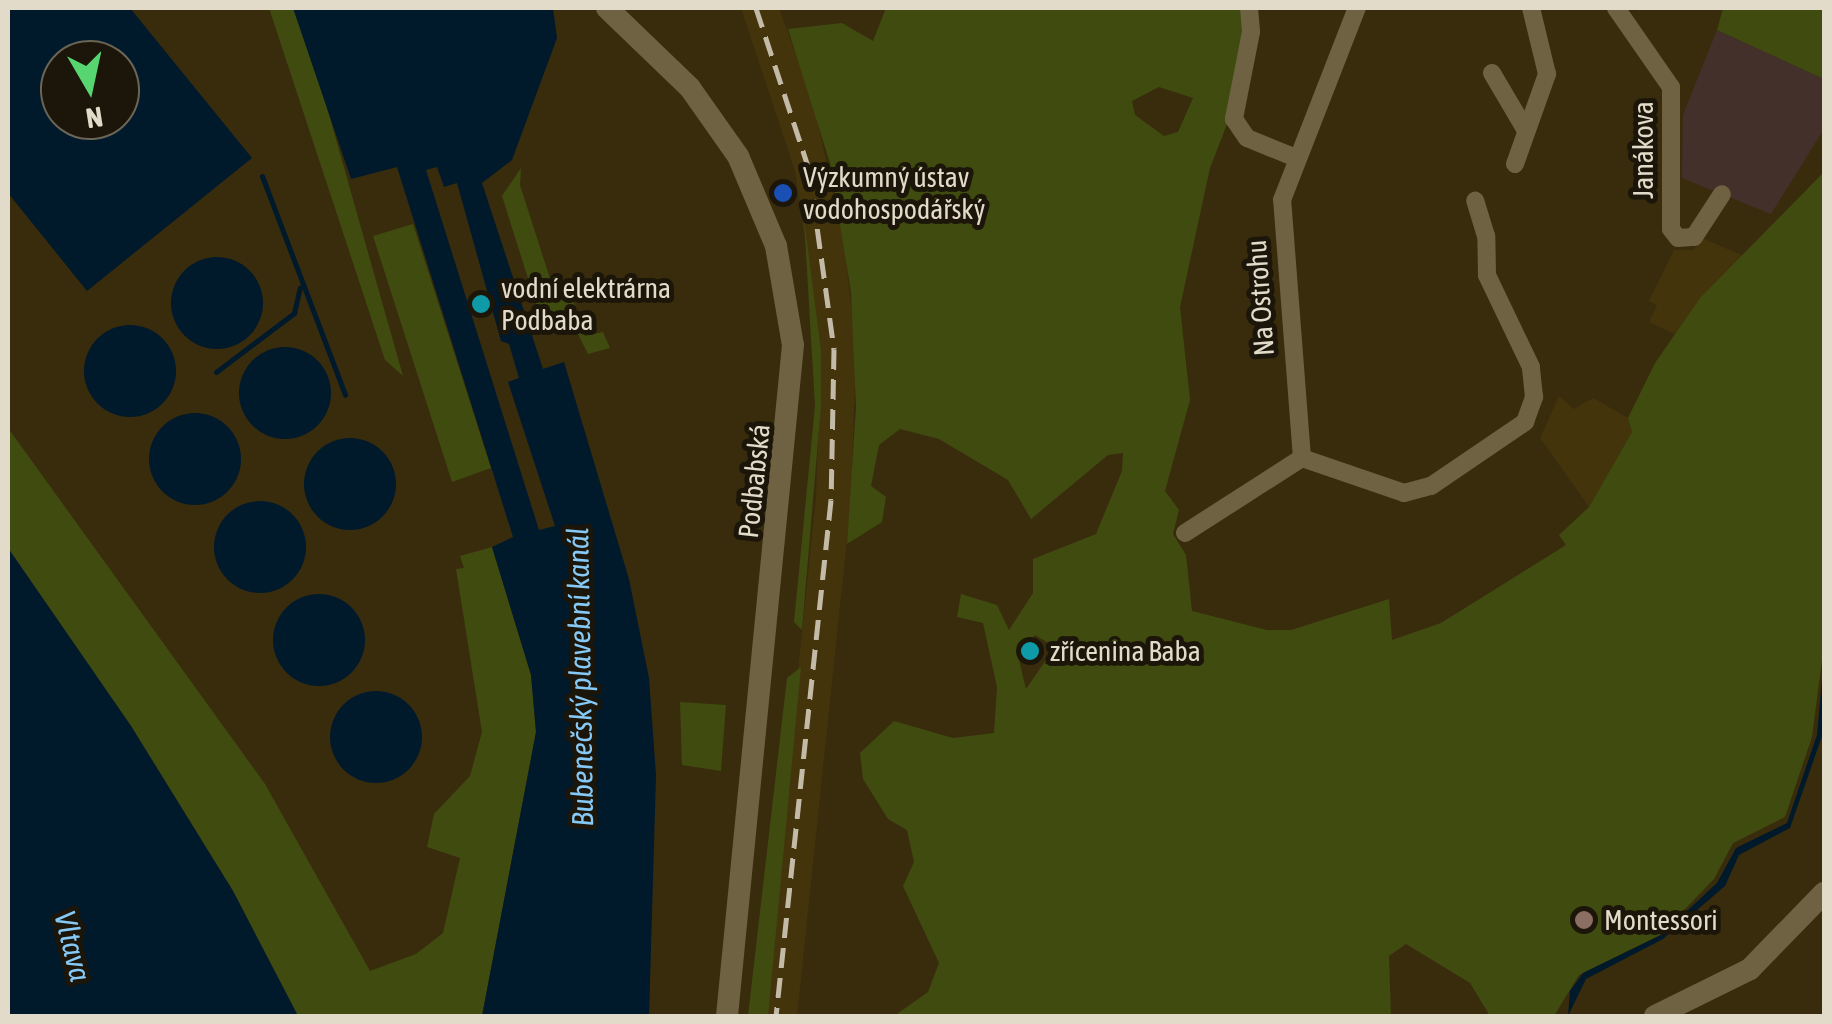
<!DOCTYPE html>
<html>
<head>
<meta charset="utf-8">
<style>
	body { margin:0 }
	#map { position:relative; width:1832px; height:1024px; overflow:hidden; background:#382c0d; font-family:"Asap Condensed",sans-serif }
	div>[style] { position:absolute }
	.built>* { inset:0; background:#43340c }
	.education>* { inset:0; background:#44302b }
	.green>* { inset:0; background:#404b10 }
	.water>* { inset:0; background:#00192b }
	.round { border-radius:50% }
	.stream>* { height:5px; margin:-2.5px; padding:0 2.5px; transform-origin:2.5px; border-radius:2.5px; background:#00192b }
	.street>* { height:18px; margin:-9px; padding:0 9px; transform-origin:9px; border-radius:9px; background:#6e6242 }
	.secondary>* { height:22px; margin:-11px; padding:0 11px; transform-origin:11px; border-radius:11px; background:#6e6242 }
	.rail>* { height:5px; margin-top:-2.5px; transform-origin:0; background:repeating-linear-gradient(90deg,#c3bba7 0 20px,transparent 0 30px) }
	.dots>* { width:28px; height:28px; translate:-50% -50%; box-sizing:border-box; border:5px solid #1b1609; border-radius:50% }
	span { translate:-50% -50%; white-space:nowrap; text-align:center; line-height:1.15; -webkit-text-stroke:10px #1b1609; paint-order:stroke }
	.street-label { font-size:28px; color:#e3dbca }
	.poi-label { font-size:28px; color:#e3dbca }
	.left { translate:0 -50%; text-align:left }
	.water-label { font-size:30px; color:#87c9f6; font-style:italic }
	.frame { position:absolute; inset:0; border:10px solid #e3dbca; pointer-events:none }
	.north { position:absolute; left:40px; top:40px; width:100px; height:100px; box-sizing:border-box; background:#1b1609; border:2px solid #6b6556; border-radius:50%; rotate:171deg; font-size:28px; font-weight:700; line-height:40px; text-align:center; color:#e3dbca }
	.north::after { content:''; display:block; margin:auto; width:35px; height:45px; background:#57d570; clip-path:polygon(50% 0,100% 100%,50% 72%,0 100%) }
</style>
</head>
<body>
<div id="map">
	<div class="built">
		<i style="clip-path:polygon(741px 8px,779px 8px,812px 98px,843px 235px,856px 348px,851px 501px,797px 1016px,762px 1016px,816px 498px,821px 350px,795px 171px)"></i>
		<i style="clip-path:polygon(1704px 239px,1744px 256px,1700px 298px,1675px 334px,1649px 322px,1657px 305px,1649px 301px,1674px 250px,1693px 250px)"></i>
		<i style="clip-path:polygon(1559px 396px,1574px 409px,1593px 398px,1628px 418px,1632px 432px,1589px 507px,1540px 438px)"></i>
	</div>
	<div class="education">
		<i style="clip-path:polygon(1717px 30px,1824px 79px,1824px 129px,1771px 214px,1682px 178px,1683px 115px)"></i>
	</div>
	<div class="green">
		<i style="clip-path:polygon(269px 8px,293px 8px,313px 58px,403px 376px,385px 360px)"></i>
		<i style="clip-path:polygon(evenodd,886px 8px,1240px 8px,1245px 34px,1236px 101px,1210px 168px,1180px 307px,1190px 400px,1165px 491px,1179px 510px,1173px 534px,1186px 555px,1192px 611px,1267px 630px,1291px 630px,1389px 599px,1392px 640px,1441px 623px,1566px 545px,1559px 535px,1589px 507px,1632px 432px,1628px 418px,1655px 363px,1700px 298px,1824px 172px,1824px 645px,1812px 737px,1785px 817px,1733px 843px,1714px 879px,1660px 935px,1579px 975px,1554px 1016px,1490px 1016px,1470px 983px,1406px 944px,1389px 956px,1391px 1016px,894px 1016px,928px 992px,939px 963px,903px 886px,914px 862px,907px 830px,888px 819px,863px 779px,860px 753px,894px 721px,953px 738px,994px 733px,997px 687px,983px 623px,957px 617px,961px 594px,997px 605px,1009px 630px,1033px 593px,1033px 559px,1096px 534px,1122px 471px,1123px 453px,1108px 455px,1031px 519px,1008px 480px,939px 439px,900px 429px,879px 445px,871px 486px,886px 497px,882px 522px,847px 544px,856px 407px,851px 292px,830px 163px,788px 29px,842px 23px,873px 41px,886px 8px,1159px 87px,1193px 98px,1178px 132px,1164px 136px,1135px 115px,1132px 101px,1159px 87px,886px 8px,1035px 635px,1055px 647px,1026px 689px,1018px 656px,1035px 635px)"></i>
		<i style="clip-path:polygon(1723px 8px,1824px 8px,1824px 79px,1717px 30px)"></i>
		<i style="clip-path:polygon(521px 168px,520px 185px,555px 294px,570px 290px,585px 336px,603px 332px,610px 348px,588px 354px,569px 316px,543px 326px,502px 196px)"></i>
		<i style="clip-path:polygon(804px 219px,821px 350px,821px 406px,802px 630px,794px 622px,815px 406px)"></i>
		<i style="clip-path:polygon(413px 224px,491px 468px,452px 482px,373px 236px)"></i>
		<i style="clip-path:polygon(8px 428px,265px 784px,370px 971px,416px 954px,443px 933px,460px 858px,427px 847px,434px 814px,470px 776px,482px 732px,456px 569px,464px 568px,460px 556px,492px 547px,531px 675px,536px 732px,482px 1016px,298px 1016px,233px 891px,131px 726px,8px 548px)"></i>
		<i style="clip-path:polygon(801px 667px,768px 1016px,748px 1016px,787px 678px)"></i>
		<i style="clip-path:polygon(680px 702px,726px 705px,721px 771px,682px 765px)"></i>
	</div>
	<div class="water">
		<i style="clip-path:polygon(evenodd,8px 8px,130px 8px,252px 158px,87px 291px,8px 193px,8px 8px,60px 60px,120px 60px,120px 120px,60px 120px,60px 60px)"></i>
		<i style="clip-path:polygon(evenodd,293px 8px,553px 8px,557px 38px,512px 160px,482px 183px,543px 369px,564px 362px,629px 579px,649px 678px,656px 775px,649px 1016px,482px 1016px,536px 732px,531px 675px,492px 547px,513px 537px,397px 167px,351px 179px,293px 8px,437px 167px,444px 187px,457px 183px,501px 341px,509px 344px,519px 378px,508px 382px,555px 526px,539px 530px,426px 170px,437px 167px)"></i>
		<i class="round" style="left:171px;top:257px;width:92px;height:92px"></i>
		<i class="round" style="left:84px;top:325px;width:92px;height:92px"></i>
		<i class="round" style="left:239px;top:347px;width:92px;height:92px"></i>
		<i class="round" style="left:149px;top:413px;width:92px;height:92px"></i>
		<i class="round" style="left:304px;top:438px;width:92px;height:92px"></i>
		<i class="round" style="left:214px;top:501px;width:92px;height:92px"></i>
		<i style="clip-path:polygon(8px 548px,131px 726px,233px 891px,298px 1016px,8px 1016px)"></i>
		<i class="round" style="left:273px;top:594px;width:92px;height:92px"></i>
		<i style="clip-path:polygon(1824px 657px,1822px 736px,1790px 828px,1739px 855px,1725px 886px,1663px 939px,1586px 979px,1568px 1016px,1570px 991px,1583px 973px,1661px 935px,1717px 883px,1736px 848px,1787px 823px,1817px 735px)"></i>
		<i class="round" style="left:330px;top:691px;width:92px;height:92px"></i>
	</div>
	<div class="stream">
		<i style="left:262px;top:176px;width:234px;rotate:69.2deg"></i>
		<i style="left:216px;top:372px;width:98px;rotate:-37.1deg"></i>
		<i style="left:294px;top:313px;width:26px;rotate:-77deg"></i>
	</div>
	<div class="street">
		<i style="left:1249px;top:8px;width:24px;rotate:85deg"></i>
		<i style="left:1251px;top:32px;width:89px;rotate:101.1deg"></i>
		<i style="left:1234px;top:119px;width:23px;rotate:56deg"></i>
		<i style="left:1247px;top:138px;width:53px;rotate:22.2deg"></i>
		<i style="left:1616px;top:8px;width:96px;rotate:55.2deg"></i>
		<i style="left:1671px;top:87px;width:142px;rotate:90deg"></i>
		<i style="left:1671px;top:229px;width:11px;rotate:52deg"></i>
		<i style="left:1678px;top:238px;width:16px;rotate:-4deg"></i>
		<i style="left:1694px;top:237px;width:51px;rotate:-56.9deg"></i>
		<i style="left:1492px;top:73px;width:65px;rotate:59.5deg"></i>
		<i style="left:1515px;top:164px;width:96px;rotate:-70.4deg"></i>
		<i style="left:1547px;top:74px;width:68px;rotate:-103.6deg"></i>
		<i style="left:1302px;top:458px;width:108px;rotate:18.9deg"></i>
		<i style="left:1404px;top:493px;width:28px;rotate:-15deg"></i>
		<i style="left:1431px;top:486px;width:114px;rotate:-34.2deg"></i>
		<i style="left:1525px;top:422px;width:27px;rotate:-70deg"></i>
		<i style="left:1534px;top:397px;width:30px;rotate:-96deg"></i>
		<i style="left:1531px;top:367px;width:102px;rotate:-115.6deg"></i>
		<i style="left:1487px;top:275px;width:39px;rotate:-91deg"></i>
		<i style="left:1486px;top:236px;width:37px;rotate:-107deg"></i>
		<i style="left:1302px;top:458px;width:259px;rotate:-94.4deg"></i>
		<i style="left:1282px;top:200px;width:206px;rotate:-68.7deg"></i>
		<i style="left:1185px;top:533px;width:139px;rotate:-32.7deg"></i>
	</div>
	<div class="secondary">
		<i style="left:607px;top:8px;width:115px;rotate:43.9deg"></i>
		<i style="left:690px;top:88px;width:83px;rotate:54.8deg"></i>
		<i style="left:738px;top:156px;width:98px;rotate:67.1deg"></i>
		<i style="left:776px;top:246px;width:100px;rotate:80.3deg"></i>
		<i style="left:793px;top:345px;width:674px;rotate:95.62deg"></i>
		<i style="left:1655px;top:1016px;width:106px;rotate:-26.3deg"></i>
		<i style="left:1750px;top:969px;width:106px;rotate:-45.8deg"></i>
	</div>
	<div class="rail">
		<i style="left:756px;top:8px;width:169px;rotate:71.8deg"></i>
		<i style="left:809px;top:169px;width:182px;rotate:82.1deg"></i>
		<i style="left:834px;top:349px;width:151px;rotate:91.1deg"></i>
		<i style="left:831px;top:500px;width:519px;rotate:96.08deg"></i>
	</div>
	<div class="dots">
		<i style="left:783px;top:193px;background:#1a4fb4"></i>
		<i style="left:481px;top:304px;background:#0f9aa8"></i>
		<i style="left:1030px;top:651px;background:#0f9aa8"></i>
		<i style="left:1584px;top:920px;background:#8d6e63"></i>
	</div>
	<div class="street-label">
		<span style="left:1643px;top:150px;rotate:-90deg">Janákova</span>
		<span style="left:1260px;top:298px;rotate:-94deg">Na Ostrohu</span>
		<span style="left:754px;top:481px;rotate:-84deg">Podbabská</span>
	</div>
	<div class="poi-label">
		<span class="left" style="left:803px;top:193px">Výzkumný ústav<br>vodohospodářský</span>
		<span class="left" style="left:501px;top:304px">vodní elektrárna<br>Podbaba</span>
		<span class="left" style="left:1050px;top:651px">zřícenina Baba</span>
		<span class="left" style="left:1604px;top:920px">Montessori</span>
	</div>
	<div class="water-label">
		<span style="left:580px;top:677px;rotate:-91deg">Bubenečský plavební kanál</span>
		<span style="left:73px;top:946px;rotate:76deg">Vltava</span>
	</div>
	<div class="frame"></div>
	<div class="north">N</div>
</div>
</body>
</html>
